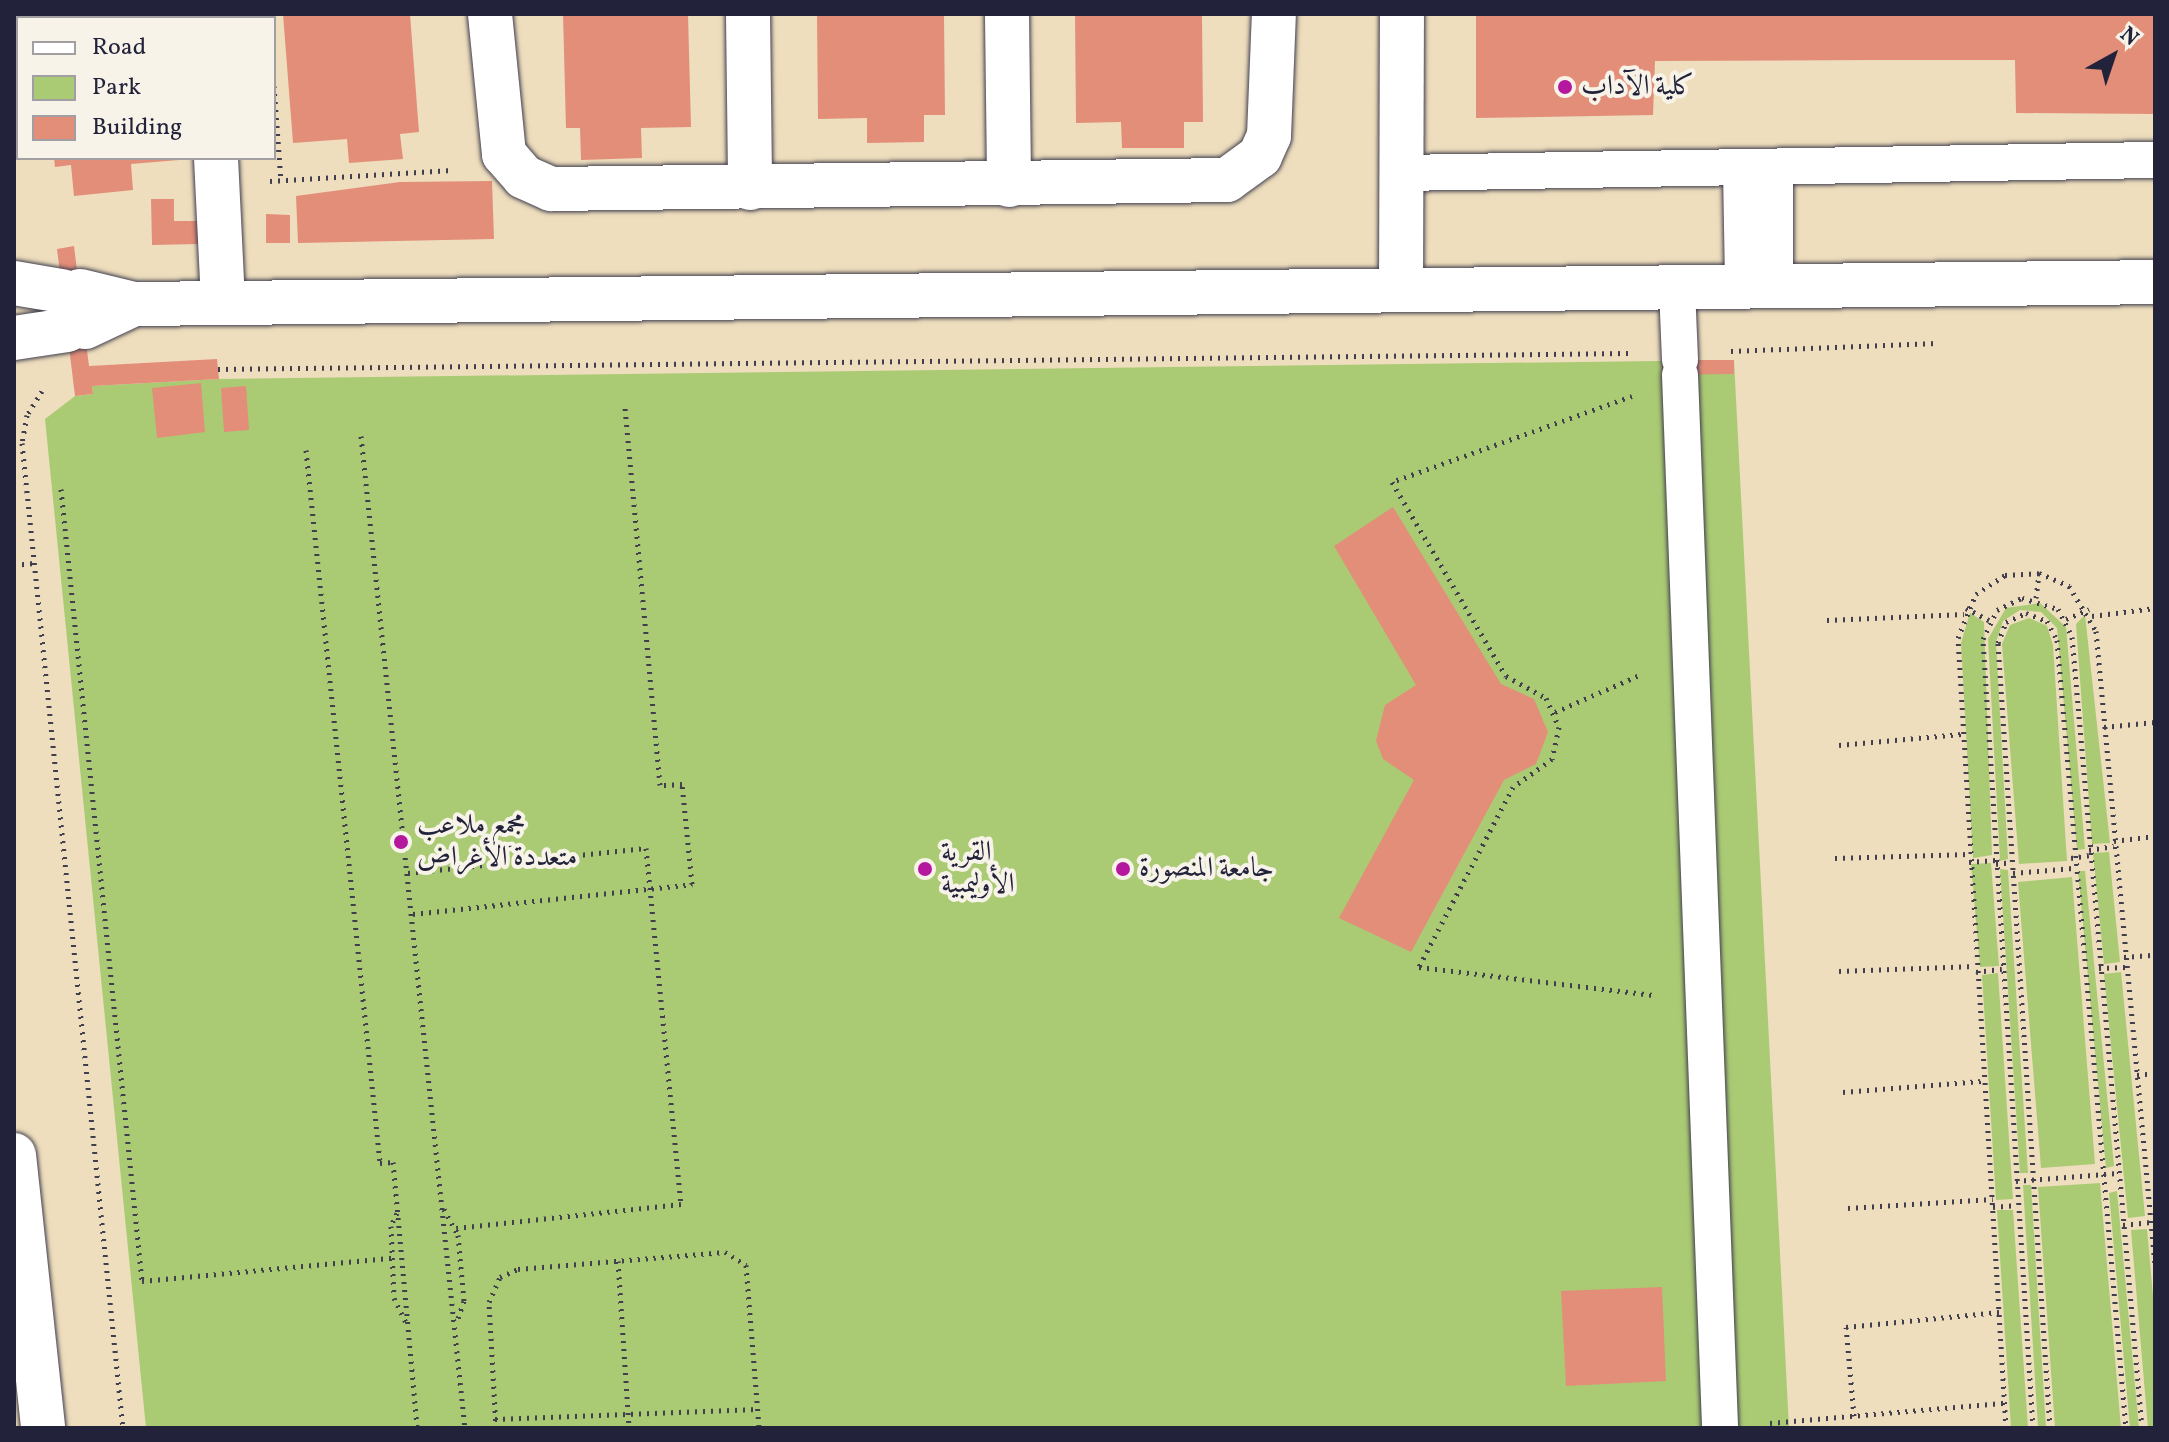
<!DOCTYPE html>
<html>
<head>
<meta charset="utf-8">
<style>
	body { margin:0 }
	#map { position:relative; width:2169px; height:1442px; overflow:hidden; background:#eedebd; font-family:Vollkorn,Amiri,serif }
	div>[style] { position:absolute }
	.green>* { inset:0; background:#aacb74 }
	.building>* { inset:0; background:#e38e79 }
	.path>* { height:5px; margin-top:-2.5px; transform-origin:0; background:repeating-linear-gradient(90deg,#413e4e 0 2px,transparent 0 8px) }
	.roads { filter:drop-shadow(0 0 2px #413e4e) drop-shadow(0 0 2px #413e4e) }
	.service>* { height:36px; margin:-18px; padding:0 18px; transform-origin:18px; border-radius:18px; background:#fff }
	.minor>* { height:44px; margin:-22px; padding:0 22px; transform-origin:22px; border-radius:22px; background:#fff }
	.secondary>* { height:44px; margin:-22px; padding:0 22px; transform-origin:22px; border-radius:22px; background:#fff }
	.dots>* { width:22px; height:22px; translate:-50% -50%; box-sizing:border-box; border:4px solid #f7f3e8; border-radius:50% }
	span { translate:-50% -50%; white-space:nowrap; text-align:center; line-height:1.15; -webkit-text-stroke:8px #f7f3e8; paint-order:stroke }
	.poi-label { font-size:28px; color:#22223b }
	.left { translate:0 -50%; text-align:left }
	.frame { position:absolute; inset:0; border:16px solid #22223b; pointer-events:none }
	.legend { position:absolute; left:16px; top:16px; width:260px; height:144px; box-sizing:border-box; background:#f7f3e8; border:2px solid #a29fa3; margin:0; padding:10px 14px; list-style:none; font-size:24px; color:#22223b }
	.legend li { display:flex; align-items:center; gap:16px; height:40px }
	.legend b { width:40px; border:2px solid #a29fa3 }
	.north { position:absolute; left:2073px; top:16px; width:80px; height:80px; -webkit-text-stroke:6px #f7f3e8; paint-order:stroke; rotate:40deg; font-size:22px; font-weight:700; line-height:32px; text-align:center; color:#22223b }
	.north::after { content:''; display:block; margin:auto; width:28px; height:36px; background:#22223b; clip-path:polygon(50% 0,100% 100%,50% 72%,0 100%) }
</style>
</head>
<body>
<div id="map">
	<div class="green">
		<i style="clip-path:polygon(1734px 360px,1789px 1428px,146px 1428px,45px 419px,75px 396px,93px 394px,92px 386px,219px 379px)"></i>
		<i style="clip-path:polygon(2040px 603px,2066px 627px,2085px 849px,2077px 850px,2057px 628px,2041px 612px,2020px 610px,2003px 621px,1996px 642px,2008px 859px,2000px 861px,1988px 639px,2006px 608px)"></i>
		<i style="clip-path:polygon(1970px 613px,1984px 622px,1992px 855px,1973px 858px,1961px 643px)"></i>
		<i style="clip-path:polygon(2085px 615px,2110px 843px,2092px 844px,2076px 624px)"></i>
		<i style="clip-path:polygon(2029px 618px,2047px 626px,2053px 645px,2067px 861px,2019px 864px,2002px 644px,2010px 625px)"></i>
		<i style="clip-path:polygon(2109px 852px,2120px 962px,2104px 964px,2093px 853px)"></i>
		<i style="clip-path:polygon(1991px 863px,1999px 966px,1980px 967px,1971px 864px)"></i>
		<i style="clip-path:polygon(2000px 869px,2008px 870px,2028px 1173px,2020px 1173px)"></i>
		<i style="clip-path:polygon(2078px 871px,2085px 871px,2114px 1166px,2106px 1168px)"></i>
		<i style="clip-path:polygon(2072px 877px,2095px 1164px,2041px 1168px,2018px 882px)"></i>
		<i style="clip-path:polygon(2121px 972px,2145px 1216px,2128px 1218px,2104px 974px)"></i>
		<i style="clip-path:polygon(1998px 973px,2013px 1199px,1996px 1200px,1982px 975px)"></i>
		<i style="clip-path:polygon(2100px 1183px,2121px 1428px,2055px 1428px,2038px 1187px)"></i>
		<i style="clip-path:polygon(2023px 1185px,2031px 1185px,2046px 1428px,2038px 1428px)"></i>
		<i style="clip-path:polygon(2117px 1191px,2139px 1428px,2130px 1428px,2109px 1193px)"></i>
		<i style="clip-path:polygon(1997px 1210px,2013px 1210px,2028px 1428px,2011px 1428px)"></i>
		<i style="clip-path:polygon(2147px 1229px,2155px 1318px,2155px 1428px,2148px 1428px,2131px 1230px)"></i>
	</div>
	<div class="building">
		<i style="clip-path:polygon(40px 14px,169px 14px,169px 18px,41px 18px)"></i>
		<i style="clip-path:polygon(283px 14px,410px 14px,419px 132px,400px 134px,403px 159px,349px 163px,347px 139px,293px 143px)"></i>
		<i style="clip-path:polygon(563px 14px,688px 14px,691px 127px,641px 128px,642px 158px,581px 160px,580px 128px,566px 128px)"></i>
		<i style="clip-path:polygon(817px 14px,944px 14px,945px 115px,924px 115px,924px 142px,867px 143px,867px 118px,818px 119px)"></i>
		<i style="clip-path:polygon(1075px 14px,1202px 14px,1203px 122px,1184px 122px,1184px 148px,1122px 148px,1121px 122px,1076px 123px)"></i>
		<i style="clip-path:polygon(1476px 14px,2155px 14px,2155px 114px,2016px 113px,2015px 60px,1873px 60px,1655px 61px,1653px 115px,1476px 118px)"></i>
		<i style="clip-path:polygon(54px 158px,179px 158px,179px 160px,131px 164px,133px 190px,74px 196px,71px 165px,55px 167px)"></i>
		<i style="clip-path:polygon(492px 181px,494px 239px,298px 243px,296px 196px,400px 182px)"></i>
		<i style="clip-path:polygon(151px 199px,174px 199px,174px 221px,199px 221px,200px 244px,152px 245px)"></i>
		<i style="clip-path:polygon(266px 214px,290px 215px,290px 243px,266px 243px)"></i>
		<i style="clip-path:polygon(74px 246px,89px 366px,217px 359px,219px 379px,92px 386px,93px 394px,75px 396px,57px 249px)"></i>
		<i style="clip-path:polygon(1662px 360px,1734px 360px,1734px 374px,1662px 375px)"></i>
		<i style="clip-path:polygon(201px 383px,205px 432px,157px 438px,152px 388px)"></i>
		<i style="clip-path:polygon(246px 386px,249px 430px,224px 432px,221px 388px)"></i>
		<i style="clip-path:polygon(1393px 507px,1501px 684px,1534px 699px,1548px 732px,1536px 764px,1504px 780px,1411px 952px,1339px 918px,1414px 780px,1383px 759px,1376px 741px,1385px 705px,1416px 685px,1334px 546px)"></i>
		<i style="clip-path:polygon(1662px 1287px,1666px 1381px,1566px 1386px,1561px 1291px)"></i>
	</div>
	<div class="path">
		<i style="left:268px;top:14px;width:4px;rotate:76deg"></i>
		<i style="left:274px;top:86px;width:95px;rotate:85.8deg"></i>
		<i style="left:270px;top:181px;width:182px;rotate:-3.5deg"></i>
		<i style="left:1731px;top:351px;width:206px;rotate:-2.2deg"></i>
		<i style="left:218px;top:369px;width:1411px;rotate:-0.65deg"></i>
		<i style="left:42px;top:391px;width:28px;rotate:122deg"></i>
		<i style="left:27px;top:415px;width:28px;rotate:100deg"></i>
		<i style="left:22px;top:443px;width:990px;rotate:84.15deg"></i>
		<i style="left:1632px;top:396px;width:255px;rotate:160.3deg"></i>
		<i style="left:1392px;top:482px;width:225px;rotate:59.6deg"></i>
		<i style="left:1506px;top:676px;width:46px;rotate:28.8deg"></i>
		<i style="left:1546px;top:698px;width:32px;rotate:66deg"></i>
		<i style="left:1559px;top:727px;width:33px;rotate:102deg"></i>
		<i style="left:1552px;top:759px;width:48px;rotate:144.3deg"></i>
		<i style="left:1513px;top:787px;width:203px;rotate:117.6deg"></i>
		<i style="left:1419px;top:967px;width:236px;rotate:6.8deg"></i>
		<i style="left:361px;top:436px;width:997px;rotate:84.02deg"></i>
		<i style="left:306px;top:450px;width:717px;rotate:84.07deg"></i>
		<i style="left:380px;top:1163px;width:13px;rotate:-4deg"></i>
		<i style="left:393px;top:1162px;width:267px;rotate:84.8deg"></i>
		<i style="left:61px;top:489px;width:796px;rotate:84.16deg"></i>
		<i style="left:142px;top:1281px;width:251px;rotate:-5.3deg"></i>
		<i style="left:14px;top:565px;width:20px;rotate:-6deg"></i>
		<i style="left:2036px;top:598px;width:25px;rotate:-83deg"></i>
		<i style="left:1966px;top:608px;width:26px;rotate:28deg"></i>
		<i style="left:2092px;top:616px;width:64px;rotate:-7.2deg"></i>
		<i style="left:2066px;top:619px;width:25px;rotate:-23deg"></i>
		<i style="left:1827px;top:620px;width:137px;rotate:-2.5deg"></i>
		<i style="left:1555px;top:712px;width:95px;rotate:-23.6deg"></i>
		<i style="left:2104px;top:727px;width:51px;rotate:-5.6deg"></i>
		<i style="left:1839px;top:745px;width:123px;rotate:-5.1deg"></i>
		<i style="left:2114px;top:841px;width:41px;rotate:-7deg"></i>
		<i style="left:2089px;top:850px;width:25px;rotate:-9deg"></i>
		<i style="left:1835px;top:858px;width:134px;rotate:-1.7deg"></i>
		<i style="left:2071px;top:858px;width:18px;rotate:-9deg"></i>
		<i style="left:1969px;top:862px;width:27px;rotate:-4deg"></i>
		<i style="left:1996px;top:864px;width:16px;rotate:-7deg"></i>
		<i style="left:408px;top:873px;width:239px;rotate:-6deg"></i>
		<i style="left:646px;top:848px;width:358px;rotate:84.4deg"></i>
		<i style="left:681px;top:1204px;width:226px;rotate:173.9deg"></i>
		<i style="left:2013px;top:873px;width:60px;rotate:-4.8deg"></i>
		<i style="left:413px;top:914px;width:281px;rotate:-6.1deg"></i>
		<i style="left:692px;top:884px;width:100px;rotate:-95.7deg"></i>
		<i style="left:682px;top:784px;width:22px;rotate:177deg"></i>
		<i style="left:660px;top:785px;width:380px;rotate:-95.3deg"></i>
		<i style="left:2124px;top:957px;width:31px;rotate:-4deg"></i>
		<i style="left:2099px;top:968px;width:27px;rotate:-2deg"></i>
		<i style="left:1839px;top:971px;width:136px;rotate:-2.1deg"></i>
		<i style="left:1976px;top:972px;width:26px;rotate:-7deg"></i>
		<i style="left:2137px;top:1075px;width:18px;rotate:-6deg"></i>
		<i style="left:1843px;top:1092px;width:139px;rotate:-4.5deg"></i>
		<i style="left:2016px;top:1181px;width:102px;rotate:-4.5deg"></i>
		<i style="left:1993px;top:1207px;width:24px;rotate:-5deg"></i>
		<i style="left:1848px;top:1208px;width:145px;rotate:-3.6deg"></i>
		<i style="left:444px;top:1209px;width:30px;rotate:62deg"></i>
		<i style="left:458px;top:1235px;width:66px;rotate:84.8deg"></i>
		<i style="left:464px;top:1301px;width:21px;rotate:109deg"></i>
		<i style="left:397px;top:1213px;width:14px;rotate:115deg"></i>
		<i style="left:391px;top:1226px;width:72px;rotate:87.6deg"></i>
		<i style="left:394px;top:1298px;width:30px;rotate:64deg"></i>
		<i style="left:2123px;top:1225px;width:28px;rotate:-6deg"></i>
		<i style="left:618px;top:1261px;width:167px;rotate:86.2deg"></i>
		<i style="left:1854px;top:1416px;width:89px;rotate:-95.1deg"></i>
		<i style="left:1846px;top:1327px;width:154px;rotate:-5.6deg"></i>
		<i style="left:495px;top:1419px;width:263px;rotate:-2.2deg"></i>
		<i style="left:1770px;top:1423px;width:236px;rotate:-4.9deg"></i>
		<i style="left:496px;top:1428px;width:126px;rotate:-93.2deg"></i>
		<i style="left:489px;top:1302px;width:27px;rotate:-66deg"></i>
		<i style="left:500px;top:1277px;width:20px;rotate:-24deg"></i>
		<i style="left:518px;top:1269px;width:208px;rotate:-4.7deg"></i>
		<i style="left:725px;top:1252px;width:25px;rotate:32deg"></i>
		<i style="left:746px;top:1265px;width:164px;rotate:85.4deg"></i>
		<i style="left:2006px;top:1428px;width:791px;rotate:-93.48deg"></i>
		<i style="left:1958px;top:638px;width:48px;rotate:-67.8deg"></i>
		<i style="left:1976px;top:594px;width:35px;rotate:-33deg"></i>
		<i style="left:2005px;top:575px;width:34px;rotate:-3deg"></i>
		<i style="left:2039px;top:573px;width:33px;rotate:23deg"></i>
		<i style="left:2069px;top:586px;width:52px;rotate:59deg"></i>
		<i style="left:2096px;top:631px;width:636px;rotate:84.68deg"></i>
		<i style="left:2033px;top:1428px;width:791px;rotate:-93.63deg"></i>
		<i style="left:1983px;top:639px;width:32px;rotate:-64deg"></i>
		<i style="left:1997px;top:610px;width:28px;rotate:-26deg"></i>
		<i style="left:2022px;top:598px;width:38px;rotate:17deg"></i>
		<i style="left:2058px;top:609px;width:31px;rotate:63deg"></i>
		<i style="left:2072px;top:637px;width:794px;rotate:84.94deg"></i>
		<i style="left:2050px;top:1428px;width:787px;rotate:-93.79deg"></i>
		<i style="left:1998px;top:643px;width:22px;rotate:-69deg"></i>
		<i style="left:2006px;top:622px;width:22px;rotate:-24deg"></i>
		<i style="left:2026px;top:613px;width:22px;rotate:21deg"></i>
		<i style="left:2047px;top:621px;width:21px;rotate:62deg"></i>
		<i style="left:2057px;top:640px;width:791px;rotate:85deg"></i>
	</div>
	<div class="roads">
		<div class="service">
			<i style="left:1775px;top:167px;width:119px;rotate:90deg"></i>
			<i style="left:1741px;top:168px;width:118px;rotate:89deg"></i>
			<i style="left:1401px;top:173px;width:754px;rotate:-0.99deg"></i>
			<i style="left:1677px;top:288px;width:72px;rotate:87.6deg"></i>
			<i style="left:1680px;top:375px;width:1054px;rotate:87.82deg"></i>
		</div>
		<div class="minor">
			<i style="left:209px;top:14px;width:4px;rotate:90deg"></i>
			<i style="left:490px;top:14px;width:141px;rotate:84.3deg"></i>
			<i style="left:504px;top:154px;width:30px;rotate:49deg"></i>
			<i style="left:524px;top:177px;width:30px;rotate:24deg"></i>
			<i style="left:551px;top:189px;width:676px;rotate:-0.76deg"></i>
			<i style="left:1227px;top:180px;width:41px;rotate:-36deg"></i>
			<i style="left:1260px;top:156px;width:22px;rotate:-66deg"></i>
			<i style="left:1269px;top:136px;width:122px;rotate:-87.7deg"></i>
			<i style="left:748px;top:14px;width:174px;rotate:89.3deg"></i>
			<i style="left:1007px;top:14px;width:171px;rotate:89.3deg"></i>
			<i style="left:216px;top:158px;width:145px;rotate:87.2deg"></i>
			<i style="left:14px;top:283px;width:49px;rotate:9.5deg"></i>
			<i style="left:1401px;top:290px;width:276px;rotate:-89.8deg"></i>
			<i style="left:80px;top:291px;width:56px;rotate:13.5deg"></i>
			<i style="left:134px;top:304px;width:2021px;rotate:-0.62deg"></i>
			<i style="left:85px;top:327px;width:54px;rotate:-25.1deg"></i>
			<i style="left:14px;top:338px;width:54px;rotate:-8.6deg"></i>
		</div>
		<div class="secondary">
			<i style="left:14px;top:1155px;width:275px;rotate:83.9deg"></i>
		</div>
	</div>
	<div class="dots">
		<i style="left:1565px;top:87px;background:#b5179e"></i>
		<i style="left:401px;top:842px;background:#b5179e"></i>
		<i style="left:925px;top:869px;background:#b5179e"></i>
		<i style="left:1123px;top:869px;background:#b5179e"></i>
	</div>
	<div class="poi-label">
		<span class="left" style="left:1581px;top:87px">كلية الآداب</span>
		<span class="left" style="left:417px;top:842px">مجمع ملاعب<br>متعددة الأغراض</span>
		<span class="left" style="left:941px;top:869px">القرية<br>الأوليمبية</span>
		<span class="left" style="left:1139px;top:869px">جامعة المنصورة</span>
	</div>
	<div class="frame"></div>
	<ul class="legend">
	<li><b style="height:10px;background:#fff"></b>Road</li>
	<li><b style="height:22px;background:#aacb74"></b>Park</li>
	<li><b style="height:22px;background:#e38e79"></b>Building</li>
	</ul>
	<div class="north">N</div>
</div>
</body>
</html>
